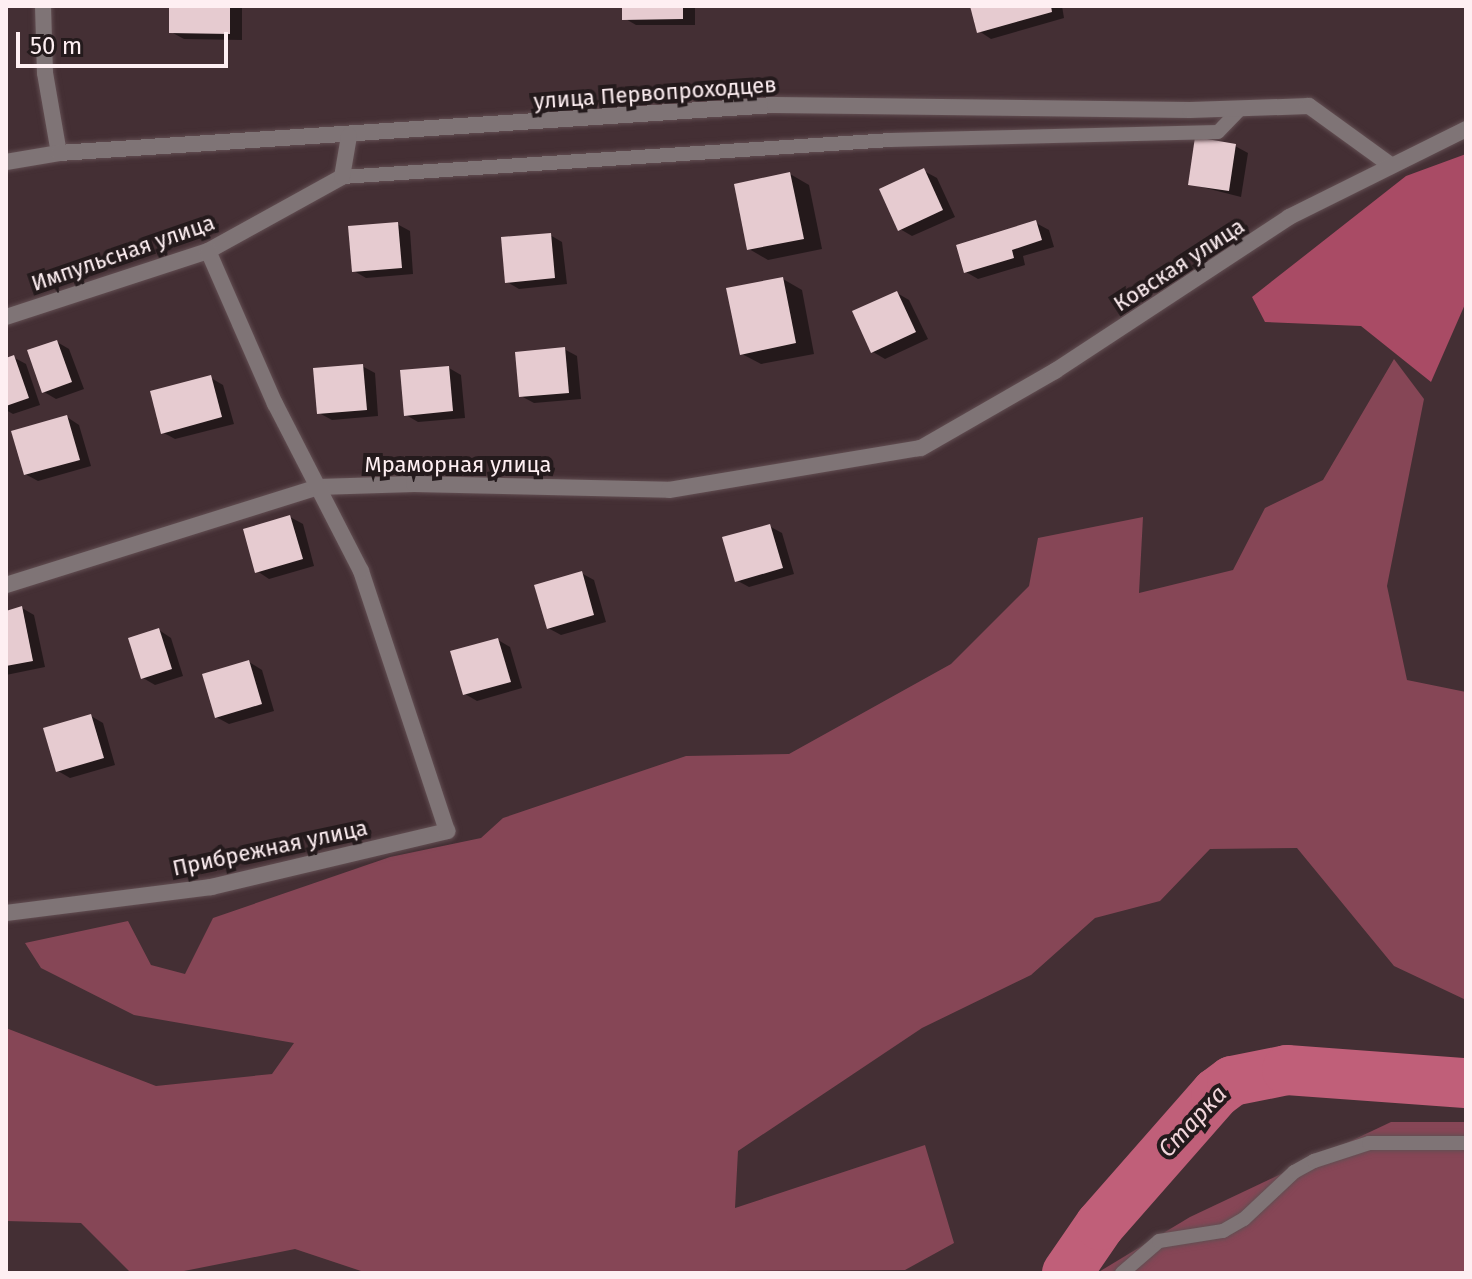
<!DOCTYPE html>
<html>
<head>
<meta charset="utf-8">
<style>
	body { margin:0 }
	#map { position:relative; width:1472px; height:1279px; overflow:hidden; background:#442f34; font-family:"Fira Sans",sans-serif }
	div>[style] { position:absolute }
	.green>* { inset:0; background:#864656 }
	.forest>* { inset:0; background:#a94b65 }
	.shadow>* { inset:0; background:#0007 }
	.river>* { height:50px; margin:-25px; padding:0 25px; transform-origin:25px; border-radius:25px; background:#c05f79 }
	.building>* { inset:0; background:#e6cbd0 }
	.roads { filter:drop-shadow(0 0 2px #624e52) drop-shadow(0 0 2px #624e52) }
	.lane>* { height:14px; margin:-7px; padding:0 7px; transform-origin:7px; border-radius:7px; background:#7f7476 }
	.street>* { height:16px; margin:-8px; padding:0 8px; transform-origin:8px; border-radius:8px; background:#7f7476 }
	span { translate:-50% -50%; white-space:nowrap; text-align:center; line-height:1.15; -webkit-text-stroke:8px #241a1c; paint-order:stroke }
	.street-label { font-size:22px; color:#feeff2 }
	.water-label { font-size:24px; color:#f1d6db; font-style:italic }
	.frame { position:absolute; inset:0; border:8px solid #feeff2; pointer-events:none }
	.scale { position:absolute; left:16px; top:32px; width:212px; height:36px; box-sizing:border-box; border:4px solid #feeff2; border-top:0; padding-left:10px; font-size:24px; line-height:28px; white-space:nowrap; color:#feeff2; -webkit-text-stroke:6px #241a1c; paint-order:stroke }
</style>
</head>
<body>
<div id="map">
	<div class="green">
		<i style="clip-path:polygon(1394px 359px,1424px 399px,1387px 586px,1407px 680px,1466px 692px,1466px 1000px,1394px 966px,1297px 848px,1210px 849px,1160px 901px,1095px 918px,1031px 975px,922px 1028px,738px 1151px,735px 1208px,925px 1145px,954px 1243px,905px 1270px,367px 1273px,295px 1249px,174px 1273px,131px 1273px,81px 1223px,6px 1221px,6px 1028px,156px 1086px,272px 1074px,294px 1043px,134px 1015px,41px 968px,25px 943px,128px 921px,151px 965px,185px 974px,213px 918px,390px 857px,481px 838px,503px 818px,686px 756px,789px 754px,951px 664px,1029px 586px,1038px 538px,1143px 517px,1139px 593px,1233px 570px,1265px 508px,1323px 480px)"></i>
		<i style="clip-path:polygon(1391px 1122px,1466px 1122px,1466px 1273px,1097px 1273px,1190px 1217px)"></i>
	</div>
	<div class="forest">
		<i style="clip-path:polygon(1466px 154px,1466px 302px,1431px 382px,1361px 326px,1265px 322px,1252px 297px,1406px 176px)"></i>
	</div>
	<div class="shadow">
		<i style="clip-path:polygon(171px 6px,242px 6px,242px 40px,184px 39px,171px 32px)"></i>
		<i style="clip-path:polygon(624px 6px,695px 6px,695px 25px,636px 25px,624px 18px)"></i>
		<i style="clip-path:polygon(972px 6px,1062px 6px,1064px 18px,991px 39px,979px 31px)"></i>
		<i style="clip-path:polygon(1235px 146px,1248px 153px,1241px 197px,1190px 184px)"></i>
		<i style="clip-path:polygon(924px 171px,937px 178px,955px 217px,912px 236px,900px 229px)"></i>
		<i style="clip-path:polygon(790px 174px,809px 185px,822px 249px,768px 260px,749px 249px)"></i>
		<i style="clip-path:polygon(1036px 223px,1049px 230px,1054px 247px,1023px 256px,1025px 265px,978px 279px,966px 272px)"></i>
		<i style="clip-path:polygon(397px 224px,410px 231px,413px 274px,366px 278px,354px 271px)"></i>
		<i style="clip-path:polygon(550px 235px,562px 242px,567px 284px,519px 289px,507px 282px)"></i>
		<i style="clip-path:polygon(783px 279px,802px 290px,814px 354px,761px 364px,742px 354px)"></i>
		<i style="clip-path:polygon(897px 293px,909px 300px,928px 339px,885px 359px,873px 352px)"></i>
		<i style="clip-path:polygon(57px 342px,69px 349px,84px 389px,56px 399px,44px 392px)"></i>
		<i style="clip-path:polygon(564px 349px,577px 356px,581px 399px,534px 403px,521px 396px)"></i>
		<i style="clip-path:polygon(13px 357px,26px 364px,40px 405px,13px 414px,6px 410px,6px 360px)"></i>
		<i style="clip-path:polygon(362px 366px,375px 373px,378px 416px,332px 420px,319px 413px)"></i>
		<i style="clip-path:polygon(449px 368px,461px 375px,465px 418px,418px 422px,406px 415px)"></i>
		<i style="clip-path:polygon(211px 378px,223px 385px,234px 424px,175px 439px,162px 432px)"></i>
		<i style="clip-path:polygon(67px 417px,79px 425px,91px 466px,38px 481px,25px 474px)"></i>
		<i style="clip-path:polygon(290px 517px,303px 524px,314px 566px,269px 579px,257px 571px)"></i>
		<i style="clip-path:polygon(769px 526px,782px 533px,794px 574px,749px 587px,736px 580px)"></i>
		<i style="clip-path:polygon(581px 573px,594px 580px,606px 622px,561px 635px,548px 628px)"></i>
		<i style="clip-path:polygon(22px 608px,34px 615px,45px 667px,6px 675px,6px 613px)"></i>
		<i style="clip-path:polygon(159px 630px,171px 638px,183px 676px,155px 685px,143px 678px)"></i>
		<i style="clip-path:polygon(498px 640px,510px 647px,522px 688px,477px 701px,465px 694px)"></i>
		<i style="clip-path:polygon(249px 662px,262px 670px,274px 711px,229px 724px,216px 717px)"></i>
		<i style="clip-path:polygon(91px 716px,103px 723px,115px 765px,70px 778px,58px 771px)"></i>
	</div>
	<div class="river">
		<i style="left:1067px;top:1273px;width:58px;rotate:-55.5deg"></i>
		<i style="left:1100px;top:1225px;width:176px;rotate:-48.7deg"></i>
		<i style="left:1216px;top:1093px;width:20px;rotate:-37deg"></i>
		<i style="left:1232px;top:1081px;width:56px;rotate:-11.3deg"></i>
		<i style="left:1287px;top:1070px;width:179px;rotate:4.2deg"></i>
	</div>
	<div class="building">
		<i style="clip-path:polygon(169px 6px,230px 6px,230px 34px,169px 33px)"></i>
		<i style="clip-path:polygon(622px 6px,683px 6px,683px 19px,622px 20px)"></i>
		<i style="clip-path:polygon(970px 6px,1051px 6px,1052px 12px,977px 33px)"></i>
		<i style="clip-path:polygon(1195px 137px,1236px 144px,1229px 191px,1188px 185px)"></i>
		<i style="clip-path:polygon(924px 168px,943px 210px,898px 231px,879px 189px)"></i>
		<i style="clip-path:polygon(790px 172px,804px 239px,747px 250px,734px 184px)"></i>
		<i style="clip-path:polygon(1036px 220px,1042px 240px,1012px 250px,1014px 258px,964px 273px,956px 245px)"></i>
		<i style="clip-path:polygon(398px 222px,402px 268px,352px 272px,348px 226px)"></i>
		<i style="clip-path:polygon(551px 233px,555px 278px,505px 283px,501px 237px)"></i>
		<i style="clip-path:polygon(783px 277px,796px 343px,740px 355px,726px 288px)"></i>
		<i style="clip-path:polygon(897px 291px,916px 332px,871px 353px,852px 311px)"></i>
		<i style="clip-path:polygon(57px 340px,72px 382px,42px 393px,27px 350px)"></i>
		<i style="clip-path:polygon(565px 347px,569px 393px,519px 397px,515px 352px)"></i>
		<i style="clip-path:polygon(14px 355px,29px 398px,6px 406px,6px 358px)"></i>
		<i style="clip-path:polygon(363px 364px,367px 410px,317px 414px,313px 368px)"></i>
		<i style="clip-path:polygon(449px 366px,453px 411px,404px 416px,400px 370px)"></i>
		<i style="clip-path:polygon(211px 375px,222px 417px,161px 434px,150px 391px)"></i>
		<i style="clip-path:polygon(67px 415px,80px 460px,24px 475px,11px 431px)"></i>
		<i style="clip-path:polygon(290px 515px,303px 559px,255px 573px,243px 529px)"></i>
		<i style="clip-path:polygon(770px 524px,783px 568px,735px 582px,722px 537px)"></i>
		<i style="clip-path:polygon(582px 571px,594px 615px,547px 629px,534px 585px)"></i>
		<i style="clip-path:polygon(22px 606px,33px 661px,6px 666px,6px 611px)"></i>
		<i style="clip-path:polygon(159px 628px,172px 669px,141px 679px,128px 638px)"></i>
		<i style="clip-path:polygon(498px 638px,511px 682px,463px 695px,450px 651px)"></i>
		<i style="clip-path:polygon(249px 660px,262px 704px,215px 718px,202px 674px)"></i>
		<i style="clip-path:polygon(91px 714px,104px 758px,56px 772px,43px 728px)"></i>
	</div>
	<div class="roads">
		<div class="lane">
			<i style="left:342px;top:177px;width:549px;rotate:-3.86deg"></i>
			<i style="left:890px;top:140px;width:328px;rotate:-1.4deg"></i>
			<i style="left:1218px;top:132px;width:32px;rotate:-46deg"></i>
			<i style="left:1122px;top:1273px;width:49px;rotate:-40.9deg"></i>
			<i style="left:1159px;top:1241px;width:65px;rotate:-8.9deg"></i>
			<i style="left:1223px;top:1231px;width:24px;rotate:-30deg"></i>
			<i style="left:1244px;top:1219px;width:69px;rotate:-43.2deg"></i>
			<i style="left:1294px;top:1172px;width:23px;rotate:-29deg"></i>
			<i style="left:1314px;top:1161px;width:58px;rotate:-18.1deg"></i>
			<i style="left:1369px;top:1143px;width:97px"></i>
		</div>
		<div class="street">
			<i style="left:43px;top:6px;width:67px;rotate:88.3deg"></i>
			<i style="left:45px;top:73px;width:81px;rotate:80.1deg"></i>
			<i style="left:6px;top:162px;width:54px;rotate:-9.6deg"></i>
			<i style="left:59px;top:153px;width:718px;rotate:-3.84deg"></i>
			<i style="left:775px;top:105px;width:415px;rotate:0.7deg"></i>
			<i style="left:1190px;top:110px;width:119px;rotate:-1.9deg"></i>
			<i style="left:1309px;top:106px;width:99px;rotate:35.9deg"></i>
			<i style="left:6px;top:317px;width:213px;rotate:-18.1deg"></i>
			<i style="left:208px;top:251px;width:153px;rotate:-28.9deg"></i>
			<i style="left:342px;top:177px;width:42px;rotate:-80.3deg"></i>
			<i style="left:6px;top:585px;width:327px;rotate:-17.4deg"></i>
			<i style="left:318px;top:487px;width:96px;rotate:-1.8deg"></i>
			<i style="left:414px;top:484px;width:255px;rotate:1.3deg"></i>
			<i style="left:669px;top:490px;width:255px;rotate:-9.5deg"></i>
			<i style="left:921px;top:448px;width:155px;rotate:-29.9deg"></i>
			<i style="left:1055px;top:371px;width:280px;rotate:-33.3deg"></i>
			<i style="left:1289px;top:217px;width:198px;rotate:-26.4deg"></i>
			<i style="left:6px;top:913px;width:207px;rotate:-7.2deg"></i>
			<i style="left:211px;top:887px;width:243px;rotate:-13.3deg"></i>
			<i style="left:447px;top:831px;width:274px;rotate:-108.3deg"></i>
			<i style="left:361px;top:571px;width:188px;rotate:-117.2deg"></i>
			<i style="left:275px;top:404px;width:167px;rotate:-113.6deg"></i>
		</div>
	</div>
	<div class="street-label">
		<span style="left:655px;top:93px;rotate:-4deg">улица Первопроходцев</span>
		<span style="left:123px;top:253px;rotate:-19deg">Импульсная улица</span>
		<span style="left:1179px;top:265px;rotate:-33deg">Ковская улица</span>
		<span style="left:458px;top:465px">Мраморная улица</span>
		<span style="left:270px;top:848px;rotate:-12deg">Прибрежная улица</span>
	</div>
	<div class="water-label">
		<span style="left:1193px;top:1122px;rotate:-47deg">Старка</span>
	</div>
	<div class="frame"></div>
	<div class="scale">50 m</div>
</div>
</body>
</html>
